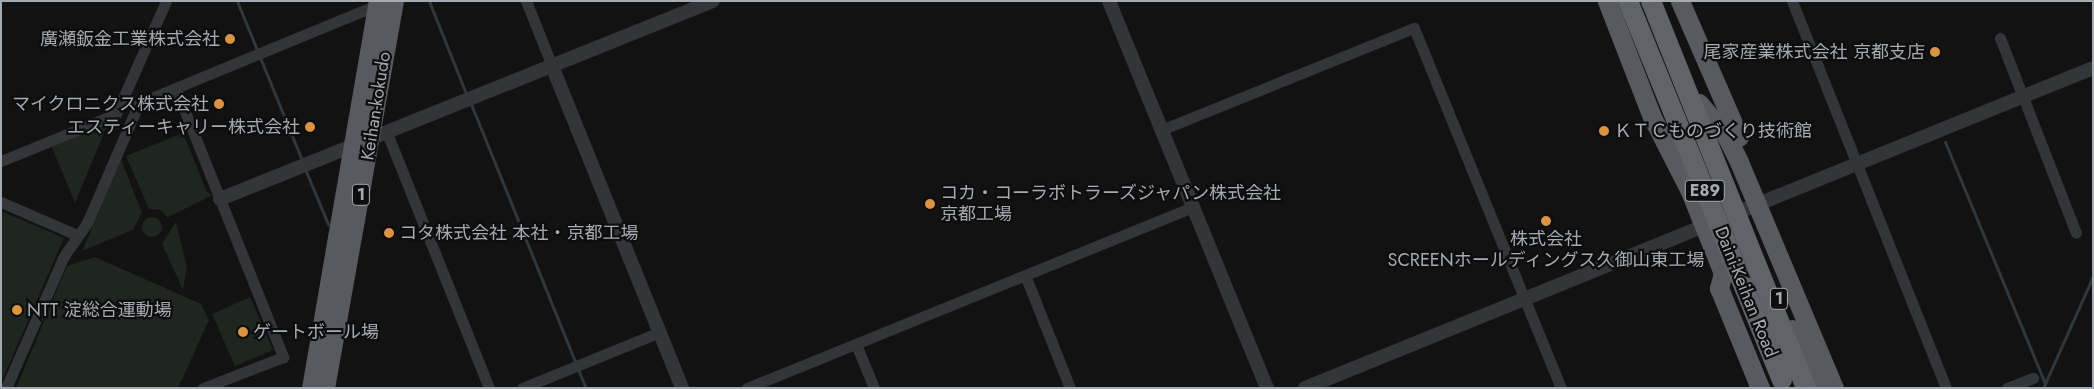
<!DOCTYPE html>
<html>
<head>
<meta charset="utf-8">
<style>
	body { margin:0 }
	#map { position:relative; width:2094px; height:389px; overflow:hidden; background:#121213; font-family:Jost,"Noto Sans JP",sans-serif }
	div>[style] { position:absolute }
	.green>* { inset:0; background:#1f251f }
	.round { border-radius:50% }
	.stream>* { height:3px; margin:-1.5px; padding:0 1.5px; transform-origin:1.5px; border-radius:1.5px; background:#2f383c }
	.minor>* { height:11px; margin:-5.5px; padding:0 5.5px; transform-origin:5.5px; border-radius:5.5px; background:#333538 }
	.tertiary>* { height:14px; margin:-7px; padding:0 7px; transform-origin:7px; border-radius:7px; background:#333538 }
	.trunk>* { height:19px; margin:-9.5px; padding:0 9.5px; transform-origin:9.5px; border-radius:9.5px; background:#585a5f }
	.motorway>* { height:20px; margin:-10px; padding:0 10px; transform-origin:10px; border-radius:10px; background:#606368 }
	.motorway-bridge>* { height:20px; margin:-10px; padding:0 10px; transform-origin:10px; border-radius:10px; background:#606368 }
	.dots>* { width:14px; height:14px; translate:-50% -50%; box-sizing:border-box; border:2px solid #0d0d0e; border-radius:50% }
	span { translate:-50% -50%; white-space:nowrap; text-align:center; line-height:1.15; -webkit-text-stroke:4.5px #0d0d0e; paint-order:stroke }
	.shield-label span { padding:1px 4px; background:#0d0d0e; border:1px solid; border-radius:4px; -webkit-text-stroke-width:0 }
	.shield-label { font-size:16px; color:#a5abb2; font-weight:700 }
	.poi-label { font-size:18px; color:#a5abb2 }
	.right { translate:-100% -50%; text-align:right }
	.left { translate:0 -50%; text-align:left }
	.street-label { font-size:18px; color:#a5abb2 }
	.frame { position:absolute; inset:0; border:2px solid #a5abb2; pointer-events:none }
</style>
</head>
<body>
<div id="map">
	<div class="green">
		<i style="clip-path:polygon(109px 121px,75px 203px,51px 145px)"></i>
		<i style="clip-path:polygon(183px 133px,207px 192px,213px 195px,168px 217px,160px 210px,149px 209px,126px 156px)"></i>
		<i style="clip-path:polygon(121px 159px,142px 213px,133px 230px,82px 251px)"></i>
		<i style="clip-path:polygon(1px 211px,64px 238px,1px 383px)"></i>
		<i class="round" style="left:142px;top:217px;width:20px;height:20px"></i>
		<i style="clip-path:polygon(176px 222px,187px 267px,183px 290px,162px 244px)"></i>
		<i style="clip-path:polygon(95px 257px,201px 304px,209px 320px,178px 388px,16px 388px,67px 266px)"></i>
		<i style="clip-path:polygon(250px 297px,273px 350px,235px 366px,212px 314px)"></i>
	</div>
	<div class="stream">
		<i style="left:237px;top:1px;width:175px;rotate:67.8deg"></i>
		<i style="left:429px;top:1px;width:102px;rotate:68.2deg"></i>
		<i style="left:471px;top:104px;width:306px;rotate:68deg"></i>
		<i style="left:1945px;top:142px;width:262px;rotate:67.5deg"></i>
		<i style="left:305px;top:169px;width:60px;rotate:67.3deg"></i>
		<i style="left:2043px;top:388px;width:123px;rotate:-65.9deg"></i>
	</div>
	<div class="minor">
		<i style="left:526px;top:1px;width:70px;rotate:68.2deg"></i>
		<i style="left:1792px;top:1px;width:417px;rotate:68.3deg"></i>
		<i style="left:2000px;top:38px;width:209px;rotate:68.7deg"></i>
		<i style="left:176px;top:89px;width:289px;rotate:68.2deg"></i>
		<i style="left:283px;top:357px;width:86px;rotate:158.8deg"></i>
		<i style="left:1161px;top:130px;width:273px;rotate:-22deg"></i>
		<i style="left:1414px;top:28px;width:389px;rotate:67.8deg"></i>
		<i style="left:387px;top:133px;width:275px;rotate:68.2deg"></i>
		<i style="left:1px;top:161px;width:124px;rotate:-22.2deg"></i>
		<i style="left:116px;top:114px;width:124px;rotate:-66.1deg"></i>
		<i style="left:1px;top:202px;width:83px;rotate:23.5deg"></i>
		<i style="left:1025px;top:275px;width:122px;rotate:68.3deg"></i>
		<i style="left:856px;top:344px;width:48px;rotate:67.8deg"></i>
		<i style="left:6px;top:388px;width:144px;rotate:-66.3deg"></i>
		<i style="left:64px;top:256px;width:40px;rotate:-55.1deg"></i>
		<i style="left:87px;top:223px;width:131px;rotate:-66.6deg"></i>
		<i style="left:139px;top:103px;width:257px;rotate:-22.4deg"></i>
		<i style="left:522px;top:388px;width:149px;rotate:-22.1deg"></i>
		<i style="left:747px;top:388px;width:480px;rotate:-22.1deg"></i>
		<i style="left:2007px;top:388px;width:28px;rotate:-21deg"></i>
	</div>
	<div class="tertiary">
		<i style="left:1109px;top:1px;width:418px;rotate:67.8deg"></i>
		<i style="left:552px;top:66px;width:347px;rotate:68deg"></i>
		<i style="left:220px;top:199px;width:531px;rotate:-21.88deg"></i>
		<i style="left:1305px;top:388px;width:850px;rotate:-22.1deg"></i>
	</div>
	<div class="trunk">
		<i style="left:1607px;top:1px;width:124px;rotate:68.8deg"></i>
		<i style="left:1652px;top:117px;width:81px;rotate:62.8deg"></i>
		<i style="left:1689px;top:189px;width:91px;rotate:68deg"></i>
		<i style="left:1723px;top:273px;width:16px;rotate:105deg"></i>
		<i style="left:1719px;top:288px;width:108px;rotate:67.7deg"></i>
		<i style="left:1680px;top:1px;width:148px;rotate:66.5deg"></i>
		<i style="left:1699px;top:103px;width:40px;rotate:50deg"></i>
		<i style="left:1725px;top:134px;width:31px;rotate:63deg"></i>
		<i style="left:1739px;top:162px;width:245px;rotate:67.2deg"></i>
		<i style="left:1792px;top:329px;width:64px;rotate:66.2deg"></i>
		<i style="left:311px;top:388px;width:393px;rotate:-80.2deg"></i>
		<i style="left:325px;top:388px;width:393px;rotate:-79.9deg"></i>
	</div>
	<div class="motorway">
		<i style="left:1800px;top:373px;width:16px;rotate:68deg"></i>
	</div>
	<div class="motorway-bridge">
		<i style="left:1628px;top:1px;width:409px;rotate:67.9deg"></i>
		<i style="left:1651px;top:1px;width:401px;rotate:68.2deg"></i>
	</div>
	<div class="dots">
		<i style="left:230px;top:39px;background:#dc9440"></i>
		<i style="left:1935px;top:52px;background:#dc9440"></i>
		<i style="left:219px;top:104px;background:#dc9440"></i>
		<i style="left:310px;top:127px;background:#dc9440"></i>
		<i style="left:1604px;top:131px;background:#dc9440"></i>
		<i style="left:930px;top:204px;background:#dc9440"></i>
		<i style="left:1546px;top:221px;background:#dc9440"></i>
		<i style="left:389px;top:233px;background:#dc9440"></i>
		<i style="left:17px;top:310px;background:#dc9440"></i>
		<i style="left:243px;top:332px;background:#dc9440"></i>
	</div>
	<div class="shield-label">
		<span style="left:1705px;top:191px">E89</span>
		<span style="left:361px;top:195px">1</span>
		<span style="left:1779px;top:299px">1</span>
	</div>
	<div class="poi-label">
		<span class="right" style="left:220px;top:39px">廣瀬鈑金工業株式会社</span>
		<span class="right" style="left:1925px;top:52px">尾家産業株式会社 京都支店</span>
		<span class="right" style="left:209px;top:104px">マイクロニクス株式会社</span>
		<span class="right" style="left:300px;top:127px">エスティーキャリー株式会社</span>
		<span class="left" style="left:1614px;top:131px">ＫＴＣものづくり技術館</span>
		<span class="left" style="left:940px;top:204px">コカ・コーラボトラーズジャパン株式会社<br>京都工場</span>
		<span class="left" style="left:399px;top:233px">コタ株式会社 本社・京都工場</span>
		<span style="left:1546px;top:250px">株式会社<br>SCREENホールディングス久御山東工場</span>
		<span class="left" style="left:27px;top:310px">NTT 淀総合運動場</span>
		<span class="left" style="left:253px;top:332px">ゲートボール場</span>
	</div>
	<div class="street-label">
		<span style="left:376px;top:106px;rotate:-81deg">Keihan-kokudo</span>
		<span style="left:1746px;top:292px;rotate:68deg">Daini-Keihan Road</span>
	</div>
	<div class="frame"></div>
</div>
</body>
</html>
